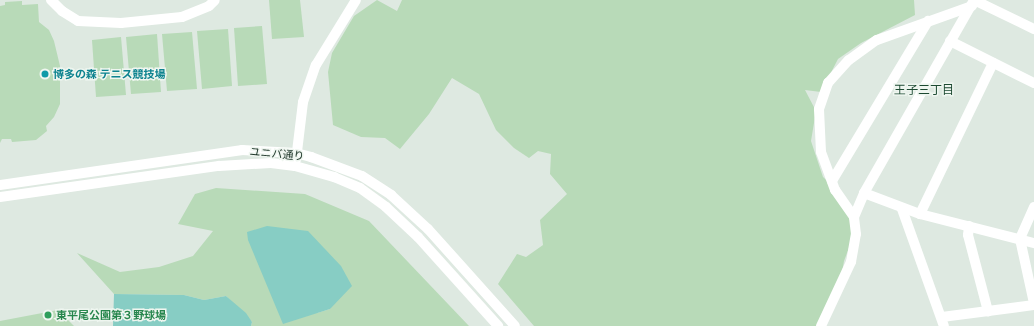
<!DOCTYPE html>
<html>
<head>
<meta charset="utf-8">
<style>
	body { margin:0 }
	#map { position:relative; width:1034px; height:326px; overflow:hidden; background:#dee9e1; font-family:Ubuntu,"Noto Sans JP",sans-serif }
	div>[style] { position:absolute }
	.green>* { inset:0; background:#b8dab8 }
	.water>* { inset:0; background:#87cdc4 }
	.minor>* { height:10px; margin:-5px; padding:0 5px; transform-origin:5px; border-radius:5px; background:#fff }
	.dots>* { width:11px; height:11px; translate:-50% -50%; box-sizing:border-box; border:2px solid #eff6f0; border-radius:50% }
	span { translate:-50% -50%; white-space:nowrap; text-align:center; line-height:1.15; -webkit-text-stroke:3px #eff6f0; paint-order:stroke }
	.culture-label { font-size:11px; color:#0d838f; font-weight:700 }
	.left { translate:0 -50%; text-align:left }
	.street-label { font-size:11px; color:#20382b }
	.leisure-label { font-size:11px; color:#27864d; font-weight:700 }
	.neighbourhood-label { font-size:12px; color:#1d4a32 }
</style>
</head>
<body>
<div id="map">
	<div class="green">
		<i style="clip-path:polygon(269px 0,300px 0,304px 37px,272px 39px)"></i>
		<i style="clip-path:polygon(377px 0,397px 11px,402px 0,914px 0,915px 15px,861px 43px,838px 59px,821px 92px,805px 90px,816px 111px,811px 141px,823px 177px,847px 199px,853px 237px,844px 261px,841px 279px,818px 326px,534px 326px,498px 284px,517px 254px,526px 257px,543px 245px,540px 220px,567px 194px,550px 174px,551px 154px,538px 151px,529px 158px,514px 148px,496px 130px,479px 94px,452px 78px,429px 114px,400px 149px,385px 138px,361px 137px,333px 125px,328px 72px,332px 53px,354px 16px)"></i>
		<i style="clip-path:polygon(22px 1px,22px 5px,38px 4px,39px 22px,49px 30px,54px 41px,60px 66px,60px 104px,54px 117px,46px 126px,47px 131px,36px 140px,12px 142px,11px 139px,2px 139px,0 143px,0 6px,5px 5px,5px 2px)"></i>
		<i style="clip-path:polygon(262px 26px,267px 84px,238px 86px,234px 28px)"></i>
		<i style="clip-path:polygon(228px 29px,232px 86px,202px 89px,197px 31px)"></i>
		<i style="clip-path:polygon(192px 32px,197px 89px,167px 91px,162px 34px)"></i>
		<i style="clip-path:polygon(157px 34px,161px 92px,131px 94px,126px 37px)"></i>
		<i style="clip-path:polygon(121px 37px,126px 95px,96px 97px,92px 40px)"></i>
		<i style="clip-path:polygon(evenodd,216px 188px,305px 194px,369px 221px,469px 326px,251px 326px,252px 322px,226px 296px,204px 300px,184px 295px,114px 294px,77px 253px,120px 272px,159px 267px,193px 256px,213px 231px,178px 224px,195px 194px,216px 188px,341px 266px,330px 309px,317px 313px,341px 266px)"></i>
		<i style="clip-path:polygon(58px 310px,74px 326px,0 326px,0 321px)"></i>
	</div>
	<div class="water">
		<i style="clip-path:polygon(267px 226px,308px 231px,341px 266px,352px 286px,330px 309px,283px 324px,248px 240px,247px 232px)"></i>
		<i style="clip-path:polygon(114px 294px,184px 295px,204px 300px,226px 296px,246px 313px,252px 322px,251px 326px,113px 326px)"></i>
	</div>
	<div class="minor">
		<i style="left:51px;top:0;width:16px;rotate:45deg"></i>
		<i style="left:62px;top:11px;width:19px;rotate:32deg"></i>
		<i style="left:78px;top:21px;width:43px;rotate:2.7deg"></i>
		<i style="left:121px;top:23px;width:61px;rotate:-5.6deg"></i>
		<i style="left:182px;top:17px;width:29px;rotate:-22deg"></i>
		<i style="left:209px;top:6px;width:8px;rotate:-45deg"></i>
		<i style="left:974px;top:0;width:67px;rotate:25.8deg"></i>
		<i style="left:950px;top:41px;width:94px;rotate:26.6deg"></i>
		<i style="left:296px;top:160px;width:58px;rotate:-83.1deg"></i>
		<i style="left:303px;top:102px;width:39px;rotate:-71deg"></i>
		<i style="left:316px;top:65px;width:76px;rotate:-58.4deg"></i>
		<i style="left:832px;top:181px;width:187px;rotate:-59deg"></i>
		<i style="left:0;top:185px;width:245px;rotate:-8.2deg"></i>
		<i style="left:242px;top:150px;width:54px;rotate:3.2deg"></i>
		<i style="left:296px;top:153px;width:16px;rotate:15deg"></i>
		<i style="left:311px;top:157px;width:54px;rotate:20.4deg"></i>
		<i style="left:362px;top:176px;width:35px;rotate:33deg"></i>
		<i style="left:391px;top:195px;width:50px;rotate:42.6deg"></i>
		<i style="left:428px;top:229px;width:130px;rotate:48.1deg"></i>
		<i style="left:864px;top:193px;width:60px;rotate:20.6deg"></i>
		<i style="left:920px;top:214px;width:118px;rotate:14.3deg"></i>
		<i style="left:0;top:197px;width:221px;rotate:-8.1deg"></i>
		<i style="left:219px;top:166px;width:52px;rotate:-3.3deg"></i>
		<i style="left:271px;top:163px;width:24px;rotate:7deg"></i>
		<i style="left:295px;top:166px;width:41px;rotate:15.8deg"></i>
		<i style="left:334px;top:177px;width:28px;rotate:23deg"></i>
		<i style="left:360px;top:188px;width:32px;rotate:36deg"></i>
		<i style="left:386px;top:207px;width:44px;rotate:43.2deg"></i>
		<i style="left:418px;top:237px;width:120px;rotate:48deg"></i>
		<i style="left:1034px;top:207px;width:35px;rotate:114deg"></i>
		<i style="left:1020px;top:239px;width:66px;rotate:77.7deg"></i>
		<i style="left:902px;top:209px;width:124px;rotate:70.3deg"></i>
		<i style="left:920px;top:214px;width:168px;rotate:-64.2deg"></i>
		<i style="left:854px;top:217px;width:33px;rotate:-125deg"></i>
		<i style="left:835px;top:190px;width:40px;rotate:-110.2deg"></i>
		<i style="left:821px;top:152px;width:43px;rotate:-92.7deg"></i>
		<i style="left:819px;top:109px;width:28px;rotate:-71deg"></i>
		<i style="left:828px;top:83px;width:31px;rotate:-48deg"></i>
		<i style="left:849px;top:60px;width:34px;rotate:-36deg"></i>
		<i style="left:877px;top:40px;width:101px;rotate:-19.7deg"></i>
		<i style="left:969px;top:226px;width:9px;rotate:96deg"></i>
		<i style="left:968px;top:235px;width:79px;rotate:75.3deg"></i>
		<i style="left:942px;top:317px;width:93px;rotate:-7.4deg"></i>
		<i style="left:821px;top:326px;width:71px;rotate:-64.9deg"></i>
		<i style="left:851px;top:262px;width:28px;rotate:-80deg"></i>
		<i style="left:856px;top:234px;width:17px;rotate:-97deg"></i>
		<i style="left:854px;top:217px;width:26px;rotate:-67deg"></i>
		<i style="left:864px;top:193px;width:222px;rotate:-60.3deg"></i>
	</div>
	<div class="dots">
		<i style="left:45px;top:74px;background:#0f9aa8"></i>
		<i style="left:48px;top:315px;background:#2e9e5b"></i>
	</div>
	<div class="culture-label">
		<span class="left" style="left:53px;top:74px">博多の森 テニス競技場</span>
	</div>
	<div class="street-label">
		<span style="left:277px;top:154px;rotate:5deg">ユニバ通り</span>
	</div>
	<div class="leisure-label">
		<span class="left" style="left:56px;top:315px">東平尾公園第３野球場</span>
	</div>
	<div class="neighbourhood-label">
		<span style="left:924px;top:90px">王子三丁目</span>
	</div>
</div>
</body>
</html>
